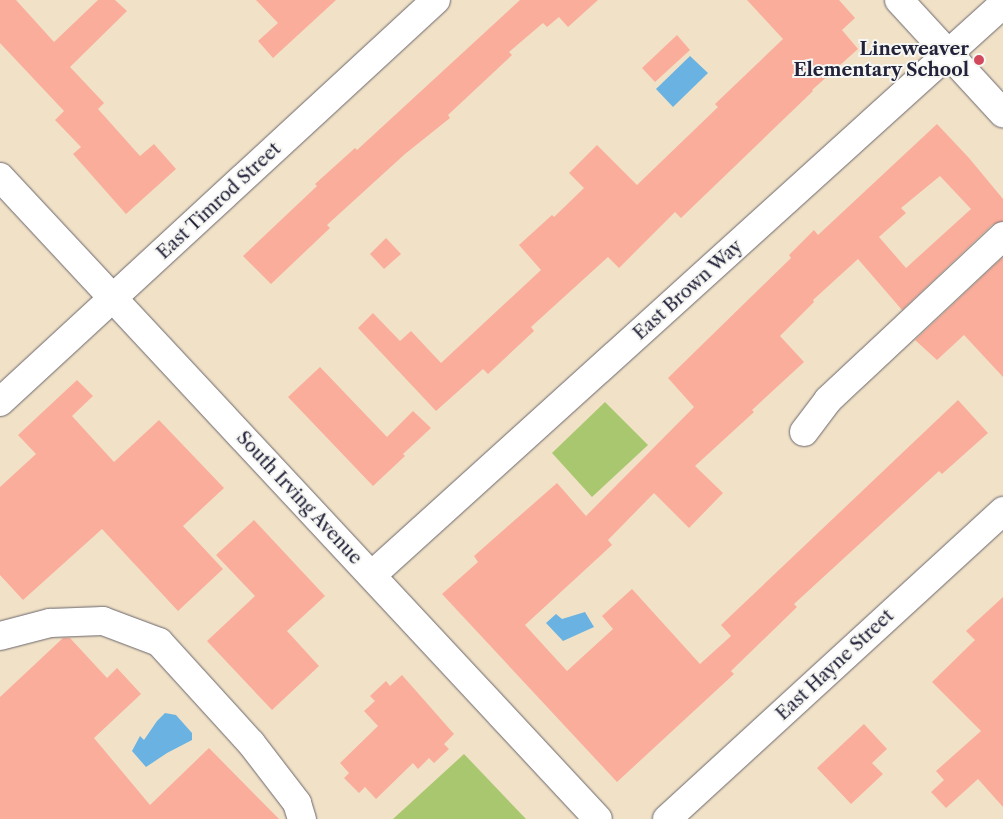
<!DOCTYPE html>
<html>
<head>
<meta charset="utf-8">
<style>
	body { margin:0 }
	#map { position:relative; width:1003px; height:819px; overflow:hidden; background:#f1e2c7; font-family:"Libre Caslon Text",serif }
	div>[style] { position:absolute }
	.green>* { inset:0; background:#a8c76f }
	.water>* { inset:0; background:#6ab2e1 }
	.building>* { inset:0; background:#faad9b }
	.roads { filter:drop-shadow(0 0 1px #6a656c) drop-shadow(0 0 1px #6a656c) }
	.minor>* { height:28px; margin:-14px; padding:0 14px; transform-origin:14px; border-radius:14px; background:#fff }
	.dots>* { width:14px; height:14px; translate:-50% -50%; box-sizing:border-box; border:2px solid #f6f6f2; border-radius:50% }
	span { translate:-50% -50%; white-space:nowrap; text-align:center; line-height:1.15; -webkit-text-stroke:4px #f6f6f2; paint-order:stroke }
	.poi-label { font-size:18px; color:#22223b; font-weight:700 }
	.right { translate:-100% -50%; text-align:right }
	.street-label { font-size:18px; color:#22223b }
</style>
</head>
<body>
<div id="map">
	<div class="green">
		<i style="clip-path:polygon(605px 402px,648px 445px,592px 497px,552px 453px)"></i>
		<i style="clip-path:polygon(464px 754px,526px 819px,393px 819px)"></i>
	</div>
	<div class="water">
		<i style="clip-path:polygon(690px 56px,708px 73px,673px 107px,656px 89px)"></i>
		<i style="clip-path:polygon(585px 612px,594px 627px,563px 641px,546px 623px,556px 614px,562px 619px)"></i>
		<i style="clip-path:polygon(165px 713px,176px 715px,192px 733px,192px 740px,167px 753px,146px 767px,132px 751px,140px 736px,144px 740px,157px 721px)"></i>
	</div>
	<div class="building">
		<i style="clip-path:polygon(0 0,16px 0,54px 42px,98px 0,115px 0,127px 11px,70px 67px,104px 103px,98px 109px,140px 156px,154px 144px,176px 169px,126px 214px,73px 154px,81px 147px,55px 120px,64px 111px,0 43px)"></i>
		<i style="clip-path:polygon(256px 0,336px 0,273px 58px,258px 41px,278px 23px)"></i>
		<i style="clip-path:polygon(520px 0,598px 0,568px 27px,559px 17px,547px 27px,543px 23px,509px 52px,512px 55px,448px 115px,450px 118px,405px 154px,327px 225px,330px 228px,271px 284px,243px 256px,317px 186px,315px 184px,355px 148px,357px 150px)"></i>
		<i style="clip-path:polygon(747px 0,839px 0,855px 18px,842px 30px,858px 49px,812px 90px,813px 91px,681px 218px,675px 212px,619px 268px,608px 257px,531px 327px,534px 331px,488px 374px,483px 369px,436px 411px,358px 328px,373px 313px,400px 341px,411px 331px,441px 363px,541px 270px,519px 245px,552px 215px,554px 217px,584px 188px,569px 173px,597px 145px,637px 185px,718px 107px,715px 104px,783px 39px)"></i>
		<i style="clip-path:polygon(677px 35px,690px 50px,655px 82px,642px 68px)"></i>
		<i style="clip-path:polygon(evenodd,937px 124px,969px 158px,1003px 199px,1003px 221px,992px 225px,902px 310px,858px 259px,813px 300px,814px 302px,780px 336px,804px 362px,752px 410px,754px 412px,695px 466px,723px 493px,689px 528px,654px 493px,608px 540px,612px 545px,525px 625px,567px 671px,613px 629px,602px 616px,632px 589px,700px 664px,731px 636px,721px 625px,958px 400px,988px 433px,942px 474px,939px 471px,794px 604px,797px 607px,731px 671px,734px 674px,617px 782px,442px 594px,478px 562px,474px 556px,557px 483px,586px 516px,694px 407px,668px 378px,791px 258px,789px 255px,814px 230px,818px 235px,937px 124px,940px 176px,971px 209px,906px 268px,879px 237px,906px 213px,901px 208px,940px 176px)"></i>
		<i style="clip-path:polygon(386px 238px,401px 254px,384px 269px,370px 254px)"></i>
		<i style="clip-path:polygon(1003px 257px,1003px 377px,964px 335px,937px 360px,915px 340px)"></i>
		<i style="clip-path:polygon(320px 367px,387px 437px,413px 411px,431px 428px,403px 454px,405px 456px,373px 486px,288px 397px)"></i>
		<i style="clip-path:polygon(77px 380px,93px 396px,72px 416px,114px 462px,159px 420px,224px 488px,183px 526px,223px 569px,178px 611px,102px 529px,23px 600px,0 575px,0 487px,36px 454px,18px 435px)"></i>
		<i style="clip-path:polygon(254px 520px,325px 596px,287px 631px,319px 666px,272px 710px,207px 641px,255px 596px,216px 555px)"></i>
		<i style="clip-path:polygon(1003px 597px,1003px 807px,978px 779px,946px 808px,931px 792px,944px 780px,936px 771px,981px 731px,932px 682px,975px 640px,966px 631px)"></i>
		<i style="clip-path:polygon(63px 638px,70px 638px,107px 678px,117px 668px,141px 694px,94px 738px,150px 805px,209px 748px,279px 819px,0 819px,0 697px)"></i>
		<i style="clip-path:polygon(402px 675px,454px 734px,444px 744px,449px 749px,434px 763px,429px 758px,418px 769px,413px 763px,376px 799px,365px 787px,359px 793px,344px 778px,349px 773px,340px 763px,378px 726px,364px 711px,375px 701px,370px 696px,386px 681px,390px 686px)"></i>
		<i style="clip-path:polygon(864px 724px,887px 749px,872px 763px,883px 774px,851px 804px,817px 768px)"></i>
	</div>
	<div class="roads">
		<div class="minor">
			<i style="left:899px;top:0;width:154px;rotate:47.4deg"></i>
			<i style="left:0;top:177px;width:877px;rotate:47.03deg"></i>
			<i style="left:0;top:402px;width:593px;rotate:-42.68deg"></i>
			<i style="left:804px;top:432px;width:40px;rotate:-53deg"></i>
			<i style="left:828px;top:400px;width:240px;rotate:-43.1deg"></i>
			<i style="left:372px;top:575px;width:851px;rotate:-42.14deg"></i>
			<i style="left:0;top:636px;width:52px;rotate:-14.6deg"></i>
			<i style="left:50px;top:623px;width:53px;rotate:-2.2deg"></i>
			<i style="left:103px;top:621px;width:60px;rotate:20.6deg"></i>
			<i style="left:159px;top:642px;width:137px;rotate:47.7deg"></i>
			<i style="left:251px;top:743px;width:76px;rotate:52.5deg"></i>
			<i style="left:297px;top:803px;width:17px;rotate:73deg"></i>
			<i style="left:667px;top:819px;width:456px;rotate:-42.5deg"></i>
		</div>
	</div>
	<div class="dots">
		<i style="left:979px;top:60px;background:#d1495b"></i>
	</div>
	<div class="poi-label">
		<span class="right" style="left:969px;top:60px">Lineweaver<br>Elementary School</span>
	</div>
	<div class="street-label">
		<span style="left:219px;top:201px;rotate:-43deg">East Timrod Street</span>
		<span style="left:688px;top:290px;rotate:-42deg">East Brown Way</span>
		<span style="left:299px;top:498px;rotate:47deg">South Irving Avenue</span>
		<span style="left:835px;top:665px;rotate:-43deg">East Hayne Street</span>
	</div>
</div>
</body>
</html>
